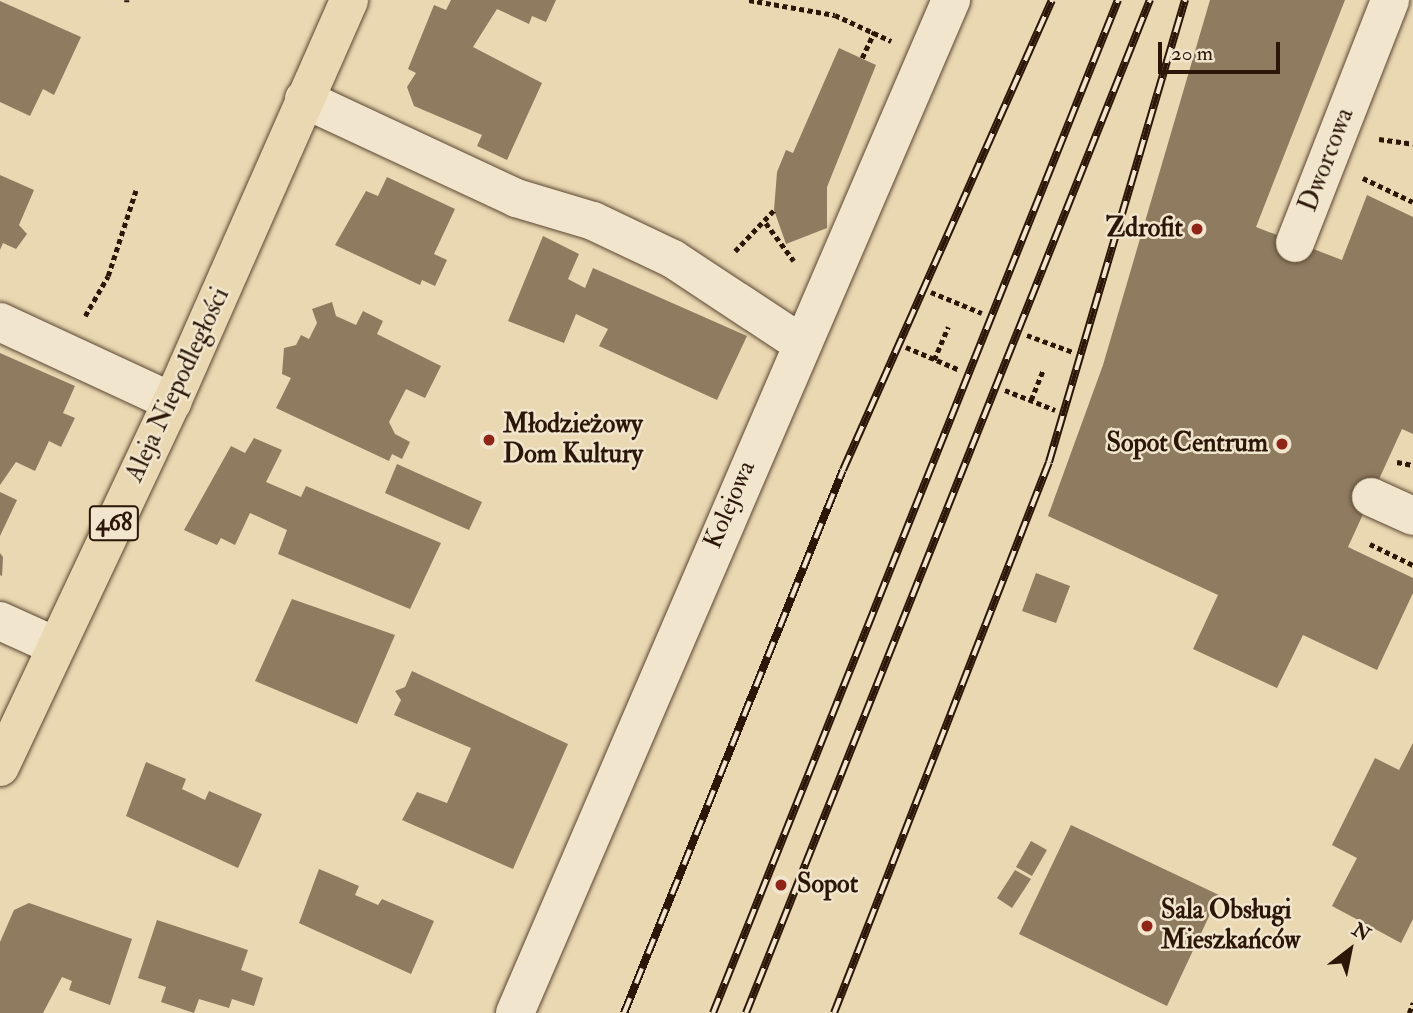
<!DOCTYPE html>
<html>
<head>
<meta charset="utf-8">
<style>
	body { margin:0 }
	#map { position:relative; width:1413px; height:1013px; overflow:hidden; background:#ead8b2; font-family:"IM FELL Double Pica",serif }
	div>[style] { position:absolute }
	.building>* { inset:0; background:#8e7b60 }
	.path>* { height:4.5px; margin-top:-2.25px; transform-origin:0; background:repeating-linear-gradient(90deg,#2b1608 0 5px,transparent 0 8.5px) }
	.roads { filter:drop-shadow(0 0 2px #5b4632) drop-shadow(0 0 2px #5b4632) }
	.minor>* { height:38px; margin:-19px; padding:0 19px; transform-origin:19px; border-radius:19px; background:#f1e6cd }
	.major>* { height:38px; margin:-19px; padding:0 19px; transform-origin:19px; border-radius:19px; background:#ead8b2 }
	.rail>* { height:8px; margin-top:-4px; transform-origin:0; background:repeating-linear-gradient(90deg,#f1e6cd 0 16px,#2b1608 0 32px); box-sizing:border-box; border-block:2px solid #2b1608 }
	.dots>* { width:19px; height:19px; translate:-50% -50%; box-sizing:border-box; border:4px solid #f1e6cd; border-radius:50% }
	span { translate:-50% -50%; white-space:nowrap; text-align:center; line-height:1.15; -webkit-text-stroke:5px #f1e6cd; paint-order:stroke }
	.shield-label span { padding:2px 5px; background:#f1e6cd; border:2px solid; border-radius:5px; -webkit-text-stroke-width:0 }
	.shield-label { font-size:24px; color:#2b1608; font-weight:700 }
	.street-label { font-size:26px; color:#2b1608 }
	.poi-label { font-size:26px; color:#2b1608; font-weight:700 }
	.right { translate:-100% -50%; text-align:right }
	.left { translate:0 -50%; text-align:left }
	.north { position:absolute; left:1315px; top:915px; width:70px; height:70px; -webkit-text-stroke:5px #f1e6cd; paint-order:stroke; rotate:32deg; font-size:19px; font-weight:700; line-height:28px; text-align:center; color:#2b1608 }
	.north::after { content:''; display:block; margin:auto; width:24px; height:32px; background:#2b1608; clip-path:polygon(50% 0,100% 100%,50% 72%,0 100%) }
	.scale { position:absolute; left:1158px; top:42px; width:122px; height:32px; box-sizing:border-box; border:4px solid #2b1608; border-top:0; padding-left:9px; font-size:21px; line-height:24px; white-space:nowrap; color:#2b1608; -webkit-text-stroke:5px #f1e6cd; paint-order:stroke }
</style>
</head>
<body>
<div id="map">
	<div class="building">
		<i style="clip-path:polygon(451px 0,556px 0,546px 22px,532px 16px,529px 24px,497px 9px,473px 47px,542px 83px,507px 160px,477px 146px,482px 135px,414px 106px,407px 87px,416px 73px,408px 69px,434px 5px,446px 10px)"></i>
		<i style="clip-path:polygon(1210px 0,1345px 0,1256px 227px,1342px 260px,1367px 195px,1413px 217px,1413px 434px,1402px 429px,1348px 547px,1413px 578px,1413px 593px,1377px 670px,1303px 635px,1277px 688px,1193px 649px,1218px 595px,1048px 516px,1103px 365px)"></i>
		<i style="clip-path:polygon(0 1px,81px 37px,54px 95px,43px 89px,30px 116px,0 102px)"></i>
		<i style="clip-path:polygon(839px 48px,876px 65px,827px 187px,827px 228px,786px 244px,774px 210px,777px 172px,786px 150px,793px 153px)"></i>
		<i style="clip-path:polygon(0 175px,34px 190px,19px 225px,27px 234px,16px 249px,3px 243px,0 250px)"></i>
		<i style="clip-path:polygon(387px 177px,455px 209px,434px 254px,447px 260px,435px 286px,422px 280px,420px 285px,335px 245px,366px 191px,378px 196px)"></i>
		<i style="clip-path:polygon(543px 236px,579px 254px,568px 279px,585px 288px,593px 268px,747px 336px,717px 400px,599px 346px,608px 329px,576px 314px,564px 343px,508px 321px)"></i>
		<i style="clip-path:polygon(332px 302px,336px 316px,356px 325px,363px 311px,383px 321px,377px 334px,441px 366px,425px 398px,406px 389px,389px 422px,395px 434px,410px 442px,402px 459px,392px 454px,389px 461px,276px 408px,291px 378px,282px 374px,284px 348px,296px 345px,301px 335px,309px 339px,317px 323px,312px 309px)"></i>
		<i style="clip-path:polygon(0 353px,75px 386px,63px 413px,75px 418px,61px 447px,49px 441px,35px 471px,16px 462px,0 485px)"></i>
		<i style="clip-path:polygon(254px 438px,282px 450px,266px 482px,301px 497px,306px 486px,441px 543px,410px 609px,278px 554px,287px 530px,250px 513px,235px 545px,221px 538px,217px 545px,184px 530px,231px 446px,245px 453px)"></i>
		<i style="clip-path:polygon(397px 464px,482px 502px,469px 530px,385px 493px)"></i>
		<i style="clip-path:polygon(0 492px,17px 500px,0 536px)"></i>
		<i style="clip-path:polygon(0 553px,3px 557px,2px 576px,0 575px)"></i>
		<i style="clip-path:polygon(1036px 573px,1070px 586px,1056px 623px,1022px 611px)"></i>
		<i style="clip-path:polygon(292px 599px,395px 635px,357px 724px,255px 681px)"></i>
		<i style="clip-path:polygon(412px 671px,568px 744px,513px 869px,402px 820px,417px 792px,447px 803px,471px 748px,394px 715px,401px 700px,395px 691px,405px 687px)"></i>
		<i style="clip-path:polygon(1413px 743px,1413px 919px,1401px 943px,1332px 906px,1357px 858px,1332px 845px,1375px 758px,1399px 770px)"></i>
		<i style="clip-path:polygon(146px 762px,186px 779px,182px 789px,205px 800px,209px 791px,262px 814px,238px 868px,126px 816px)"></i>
		<i style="clip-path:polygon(1071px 825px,1219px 895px,1167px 1006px,1019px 934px)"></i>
		<i style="clip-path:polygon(1031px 841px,1047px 850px,1032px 876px,1016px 867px)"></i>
		<i style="clip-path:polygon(319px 869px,359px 886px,355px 895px,378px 905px,382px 899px,434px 921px,411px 974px,299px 923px)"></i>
		<i style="clip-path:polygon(1015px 870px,1031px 879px,1012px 908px,997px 898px)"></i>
		<i style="clip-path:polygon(29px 903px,132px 939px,110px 1005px,69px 990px,72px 981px,62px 977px,43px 1013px,0 1013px,0 942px,14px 910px)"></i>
		<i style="clip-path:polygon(157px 920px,248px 950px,241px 970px,263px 978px,254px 1006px,232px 999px,229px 1008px,199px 999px,194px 1013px,161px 1002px,166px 987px,138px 978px)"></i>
	</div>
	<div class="path">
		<i style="left:127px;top:0;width:2px;rotate:90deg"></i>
		<i style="left:749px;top:0;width:87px;rotate:9.9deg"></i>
		<i style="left:835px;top:15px;width:62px;rotate:24.9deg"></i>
		<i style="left:862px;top:58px;width:29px;rotate:-65deg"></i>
		<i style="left:1379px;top:139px;width:34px;rotate:8deg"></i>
		<i style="left:1363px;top:178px;width:55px;rotate:25.6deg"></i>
		<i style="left:766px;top:223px;width:47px;rotate:53.6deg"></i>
		<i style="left:735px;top:251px;width:57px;rotate:-46.4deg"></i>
		<i style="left:931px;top:292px;width:55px;rotate:22.4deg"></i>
		<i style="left:85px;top:316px;width:46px;rotate:-60.1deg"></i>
		<i style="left:108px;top:276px;width:90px;rotate:-72deg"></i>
		<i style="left:1027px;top:335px;width:49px;rotate:20.3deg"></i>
		<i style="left:906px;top:347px;width:59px;rotate:23.1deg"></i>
		<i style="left:934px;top:360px;width:36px;rotate:-67deg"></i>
		<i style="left:1005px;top:390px;width:54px;rotate:21.8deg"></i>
		<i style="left:1031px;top:400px;width:32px;rotate:-68deg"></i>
		<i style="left:1397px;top:462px;width:16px;rotate:11deg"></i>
		<i style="left:1370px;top:544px;width:48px;rotate:26deg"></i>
		<i style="left:1409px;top:1013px;width:11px;rotate:-68deg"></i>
	</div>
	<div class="roads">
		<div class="minor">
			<i style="left:304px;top:99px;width:234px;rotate:25deg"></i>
			<i style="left:516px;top:198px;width:80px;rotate:16.6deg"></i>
			<i style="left:593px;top:221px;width:89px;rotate:25.4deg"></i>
			<i style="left:673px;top:259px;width:151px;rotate:33.4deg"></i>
			<i style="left:1295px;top:243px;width:261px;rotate:-68.6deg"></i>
			<i style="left:0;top:322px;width:190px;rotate:24.9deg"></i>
			<i style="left:1371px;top:497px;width:46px;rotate:24.3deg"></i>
			<i style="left:0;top:621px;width:60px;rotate:24.4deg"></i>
			<i style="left:515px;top:1013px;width:1103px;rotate:-66.71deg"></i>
		</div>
		<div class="major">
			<i style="left:0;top:767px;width:403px;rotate:-64.8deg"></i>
			<i style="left:172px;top:402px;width:439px;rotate:-66.2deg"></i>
		</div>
	</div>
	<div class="rail">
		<i style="left:624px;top:1013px;width:585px;rotate:-68.04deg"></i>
		<i style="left:843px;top:470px;width:514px;rotate:-66.03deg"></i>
		<i style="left:713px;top:1013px;width:1091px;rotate:-68.21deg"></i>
		<i style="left:746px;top:1013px;width:1091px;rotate:-68.26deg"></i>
		<i style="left:834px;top:1013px;width:591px;rotate:-68.68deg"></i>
		<i style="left:1049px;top:462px;width:482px;rotate:-73.6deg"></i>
	</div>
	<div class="dots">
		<i style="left:1197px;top:229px;background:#8f2418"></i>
		<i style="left:489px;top:440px;background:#8f2418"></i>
		<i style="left:1282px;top:444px;background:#8f2418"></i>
		<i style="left:781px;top:885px;background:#8f2418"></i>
		<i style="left:1147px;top:926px;background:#8f2418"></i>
	</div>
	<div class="shield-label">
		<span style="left:114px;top:523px">468</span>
	</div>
	<div class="street-label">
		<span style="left:1327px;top:160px;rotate:-69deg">Dworcowa</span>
		<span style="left:178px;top:385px;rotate:-65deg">Aleja Niepodległości</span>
		<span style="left:730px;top:505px;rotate:-67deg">Kolejowa</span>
	</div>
	<div class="poi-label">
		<span class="right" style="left:1183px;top:229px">Zdrofit</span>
		<span class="left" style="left:503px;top:440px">Młodzieżowy<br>Dom Kultury</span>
		<span class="right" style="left:1268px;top:444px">Sopot Centrum</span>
		<span class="left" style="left:797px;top:885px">Sopot</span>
		<span class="left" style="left:1161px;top:926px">Sala Obsługi<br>Mieszkańców</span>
	</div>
	<div class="north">N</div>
	<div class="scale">20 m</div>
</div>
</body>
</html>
